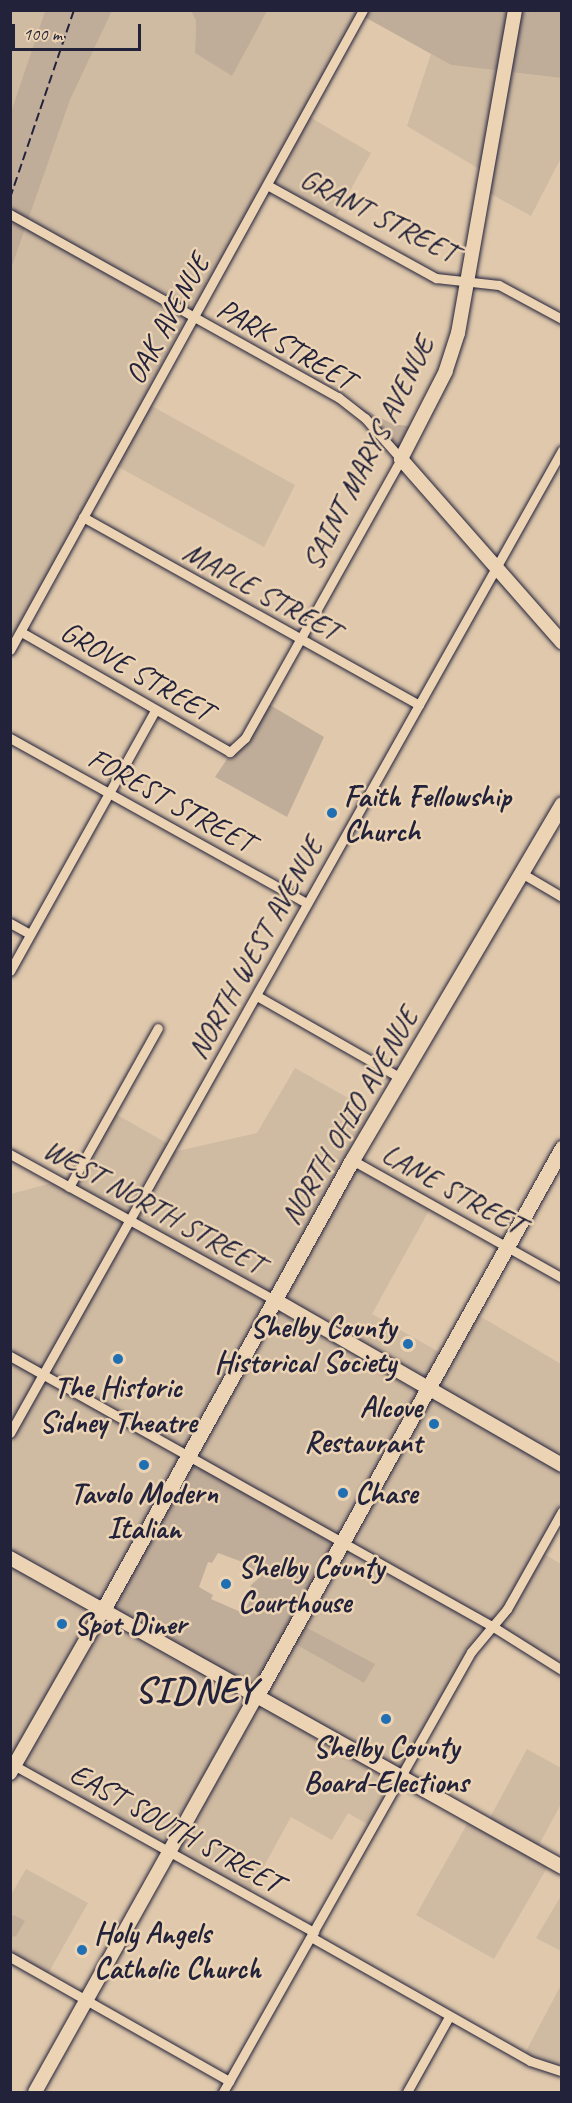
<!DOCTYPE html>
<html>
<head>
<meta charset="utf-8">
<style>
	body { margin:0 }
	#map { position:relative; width:572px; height:2103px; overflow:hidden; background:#dfc8ac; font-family:Caveat,sans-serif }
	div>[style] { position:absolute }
	.built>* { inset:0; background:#cfbaa2 }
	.green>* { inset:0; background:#c0ad99 }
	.roads { filter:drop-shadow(0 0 2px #22223b) drop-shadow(0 0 2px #22223b) }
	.street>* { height:9px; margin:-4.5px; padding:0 4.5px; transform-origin:4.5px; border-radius:4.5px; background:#ebd3b3 }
	.secondary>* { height:14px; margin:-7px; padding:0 7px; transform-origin:7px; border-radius:7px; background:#ebd3b3 }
	.primary>* { height:15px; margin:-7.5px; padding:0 7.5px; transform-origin:7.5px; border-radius:7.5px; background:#ebd3b3 }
	.rail>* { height:2px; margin-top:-1px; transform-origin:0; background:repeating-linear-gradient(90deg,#22223b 0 9px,transparent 0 13.5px) }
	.dots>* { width:16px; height:16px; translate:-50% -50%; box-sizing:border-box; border:3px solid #ebd3b3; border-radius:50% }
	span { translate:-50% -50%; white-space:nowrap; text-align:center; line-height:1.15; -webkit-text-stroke:5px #ebd3b3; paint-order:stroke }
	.street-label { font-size:30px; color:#22223b }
	.poi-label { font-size:30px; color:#22223b; font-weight:700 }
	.left { translate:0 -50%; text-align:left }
	.right { translate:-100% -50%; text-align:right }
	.district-label { font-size:36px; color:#22223b; font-weight:700; letter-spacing:1.5px }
	.frame { position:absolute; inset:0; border:12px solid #22223b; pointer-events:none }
	.scale { position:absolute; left:12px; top:24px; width:129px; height:27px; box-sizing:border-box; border:3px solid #22223b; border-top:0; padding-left:8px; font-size:18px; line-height:21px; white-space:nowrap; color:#22223b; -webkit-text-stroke:4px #ebd3b3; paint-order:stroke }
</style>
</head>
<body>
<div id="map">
	<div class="built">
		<i style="clip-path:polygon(11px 10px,45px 11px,11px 112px,10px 11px)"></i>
		<i style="clip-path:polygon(112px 11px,191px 11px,196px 21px,195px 53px,231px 75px,267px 11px,363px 11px,308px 116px,371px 153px,333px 221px,270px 186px,148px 404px,295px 485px,264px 547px,113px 464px,11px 650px,11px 269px,70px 100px)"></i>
		<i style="clip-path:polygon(431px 54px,451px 65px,561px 78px,561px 158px,531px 216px,484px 190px,486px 173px,407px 126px)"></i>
		<i style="clip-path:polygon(evenodd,295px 1068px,378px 1115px,352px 1160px,432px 1205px,372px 1314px,446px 1356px,471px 1311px,561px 1364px,561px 1511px,539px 1551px,561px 1564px,561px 1670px,493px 1626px,479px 1639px,374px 1828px,348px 1813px,332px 1840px,291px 1817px,248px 1895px,11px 1763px,11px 1194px,59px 1181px,69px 1186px,112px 1112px,172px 1146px,169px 1153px,257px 1133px,295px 1068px,189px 1458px,298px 1623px,374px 1664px,364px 1683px,288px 1640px,103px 1609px,189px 1458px)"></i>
		<i style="clip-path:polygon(527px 1749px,561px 1768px,561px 1804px,535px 1852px,551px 1861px,494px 1959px,416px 1915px,471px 1817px,486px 1825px)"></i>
		<i style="clip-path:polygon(26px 1869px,88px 1903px,46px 1977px,11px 1957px,11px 1895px)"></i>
		<i style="clip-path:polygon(561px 1896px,561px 1951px,536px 1938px)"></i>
		<i style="clip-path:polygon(561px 1985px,561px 2071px,523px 2057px)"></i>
	</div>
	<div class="green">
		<i style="clip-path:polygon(363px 10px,561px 11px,561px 78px,451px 65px,361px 15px)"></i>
		<i style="clip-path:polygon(45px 11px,112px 11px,70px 100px,11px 269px,11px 112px)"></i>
		<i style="clip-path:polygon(191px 11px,267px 11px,232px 76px,195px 53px,196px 21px)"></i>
		<i style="clip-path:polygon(338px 397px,393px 424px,408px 426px,422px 419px,401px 459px)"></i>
		<i style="clip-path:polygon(265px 702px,324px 737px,287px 817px,215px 777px)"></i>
		<i style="clip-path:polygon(evenodd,189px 1458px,341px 1544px,298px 1623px,375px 1664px,364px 1683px,288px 1640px,256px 1697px,103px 1610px,189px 1458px,218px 1553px,248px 1564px,246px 1569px,260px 1577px,250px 1586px,256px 1590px,243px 1613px,211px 1599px,213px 1595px,199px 1587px,208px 1562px,212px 1563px,218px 1553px)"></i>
		<i style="clip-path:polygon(14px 1915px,25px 1921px,16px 1936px,11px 1937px,11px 1917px)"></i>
	</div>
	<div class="roads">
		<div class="street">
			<i style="left:269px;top:186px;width:191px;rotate:28.9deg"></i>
			<i style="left:436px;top:278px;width:63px;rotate:6.3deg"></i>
			<i style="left:499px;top:285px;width:72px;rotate:28.4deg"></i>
			<i style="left:10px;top:214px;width:376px;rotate:29.2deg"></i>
			<i style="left:338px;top:397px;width:34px;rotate:38deg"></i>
			<i style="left:365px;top:418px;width:55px;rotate:48.7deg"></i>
			<i style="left:401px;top:459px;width:320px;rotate:119.2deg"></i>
			<i style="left:245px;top:738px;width:21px;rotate:137deg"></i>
			<i style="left:230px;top:752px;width:241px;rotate:-150.1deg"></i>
			<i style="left:83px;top:517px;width:385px;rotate:29.2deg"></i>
			<i style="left:10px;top:650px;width:731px;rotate:-61.12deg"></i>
			<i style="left:10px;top:738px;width:340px;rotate:29.1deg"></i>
			<i style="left:523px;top:874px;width:45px;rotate:30.5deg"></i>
			<i style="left:10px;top:923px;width:23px;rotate:29deg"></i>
			<i style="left:10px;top:971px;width:299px;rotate:-60.9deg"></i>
			<i style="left:257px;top:996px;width:166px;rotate:29.7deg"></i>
			<i style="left:10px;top:1154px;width:303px;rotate:28.9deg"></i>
			<i style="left:352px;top:1160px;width:241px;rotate:29.3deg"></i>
			<i style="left:69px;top:1187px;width:182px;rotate:-60.8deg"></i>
			<i style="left:10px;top:1356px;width:552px;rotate:29.26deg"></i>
			<i style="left:492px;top:1626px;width:83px;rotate:32.2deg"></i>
			<i style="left:10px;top:1433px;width:1127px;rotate:-60.68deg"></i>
			<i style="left:10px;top:1763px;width:348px;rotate:29.1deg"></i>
			<i style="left:311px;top:1937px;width:252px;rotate:29.5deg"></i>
			<i style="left:530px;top:2061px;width:33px;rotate:18deg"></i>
			<i style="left:10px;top:1957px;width:252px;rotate:29.5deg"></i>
			<i style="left:223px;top:2092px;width:505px;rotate:-60.59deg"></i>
			<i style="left:471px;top:1652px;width:56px;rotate:-50.1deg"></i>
			<i style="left:507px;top:1609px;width:112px;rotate:-60.7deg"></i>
			<i style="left:407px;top:2092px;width:86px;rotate:-60.8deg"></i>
		</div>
		<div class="secondary">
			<i style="left:515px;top:10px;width:328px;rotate:100deg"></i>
			<i style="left:458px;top:333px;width:40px;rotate:108deg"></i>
			<i style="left:446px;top:371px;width:99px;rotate:117.1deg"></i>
			<i style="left:401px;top:459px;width:244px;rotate:48.7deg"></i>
			<i style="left:275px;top:1300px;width:331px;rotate:29.9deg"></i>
			<i style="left:10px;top:1558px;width:633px;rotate:29.24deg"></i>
			<i style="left:10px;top:1773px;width:188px;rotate:-60.3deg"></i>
			<i style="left:35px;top:2092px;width:453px;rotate:-60.8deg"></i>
		</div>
		<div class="primary">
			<i style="left:103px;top:1610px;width:514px;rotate:-61.04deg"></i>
			<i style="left:352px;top:1160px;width:413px;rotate:-59.5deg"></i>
			<i style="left:256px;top:1697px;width:629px;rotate:-60.87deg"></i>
		</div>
	</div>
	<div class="rail">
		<i style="left:10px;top:198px;width:199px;rotate:-71.2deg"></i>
	</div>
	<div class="dots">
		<i style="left:332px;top:813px;background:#1f6fb2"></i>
		<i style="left:408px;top:1344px;background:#1f6fb2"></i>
		<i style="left:118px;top:1359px;background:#1f6fb2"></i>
		<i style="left:434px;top:1424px;background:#1f6fb2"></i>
		<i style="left:144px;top:1465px;background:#1f6fb2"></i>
		<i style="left:343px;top:1493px;background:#1f6fb2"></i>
		<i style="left:226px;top:1584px;background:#1f6fb2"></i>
		<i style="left:62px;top:1624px;background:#1f6fb2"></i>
		<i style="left:386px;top:1719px;background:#1f6fb2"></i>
		<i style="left:82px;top:1950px;background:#1f6fb2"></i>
	</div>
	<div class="street-label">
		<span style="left:379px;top:215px;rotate:27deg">GRANT STREET</span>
		<span style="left:167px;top:319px;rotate:-61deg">OAK AVENUE</span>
		<span style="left:286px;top:344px;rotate:30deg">PARK STREET</span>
		<span style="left:368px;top:453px;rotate:-63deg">SAINT MARYS AVENUE</span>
		<span style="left:262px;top:591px;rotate:29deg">MAPLE STREET</span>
		<span style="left:137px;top:671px;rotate:30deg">GROVE STREET</span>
		<span style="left:171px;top:800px;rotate:29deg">FOREST STREET</span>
		<span style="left:255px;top:948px;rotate:-61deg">NORTH WEST AVENUE</span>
		<span style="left:349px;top:1116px;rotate:-60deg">NORTH OHIO AVENUE</span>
		<span style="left:453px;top:1189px;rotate:29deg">LANE STREET</span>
		<span style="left:154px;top:1206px;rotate:29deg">WEST NORTH STREET</span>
		<span style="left:176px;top:1828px;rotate:29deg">EAST SOUTH STREET</span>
	</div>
	<div class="poi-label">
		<span class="left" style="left:344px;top:813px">Faith Fellowship<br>Church</span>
		<span class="right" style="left:396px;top:1344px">Shelby County<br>Historical Society</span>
		<span style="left:118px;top:1404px">The Historic<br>Sidney Theatre</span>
		<span class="right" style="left:422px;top:1424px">Alcove<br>Restaurant</span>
		<span style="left:144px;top:1510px">Tavolo Modern<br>Italian</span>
		<span class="left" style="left:355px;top:1493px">Chase</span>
		<span class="left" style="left:238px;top:1584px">Shelby County<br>Courthouse</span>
		<span class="left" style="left:74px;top:1624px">Spot Diner</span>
		<span style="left:386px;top:1764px">Shelby County<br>Board-Elections</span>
		<span class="left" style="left:94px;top:1950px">Holy Angels<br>Catholic Church</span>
	</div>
	<div class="district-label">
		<span style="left:196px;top:1691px">SIDNEY</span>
	</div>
	<div class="frame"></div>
	<div class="scale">100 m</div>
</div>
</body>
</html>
